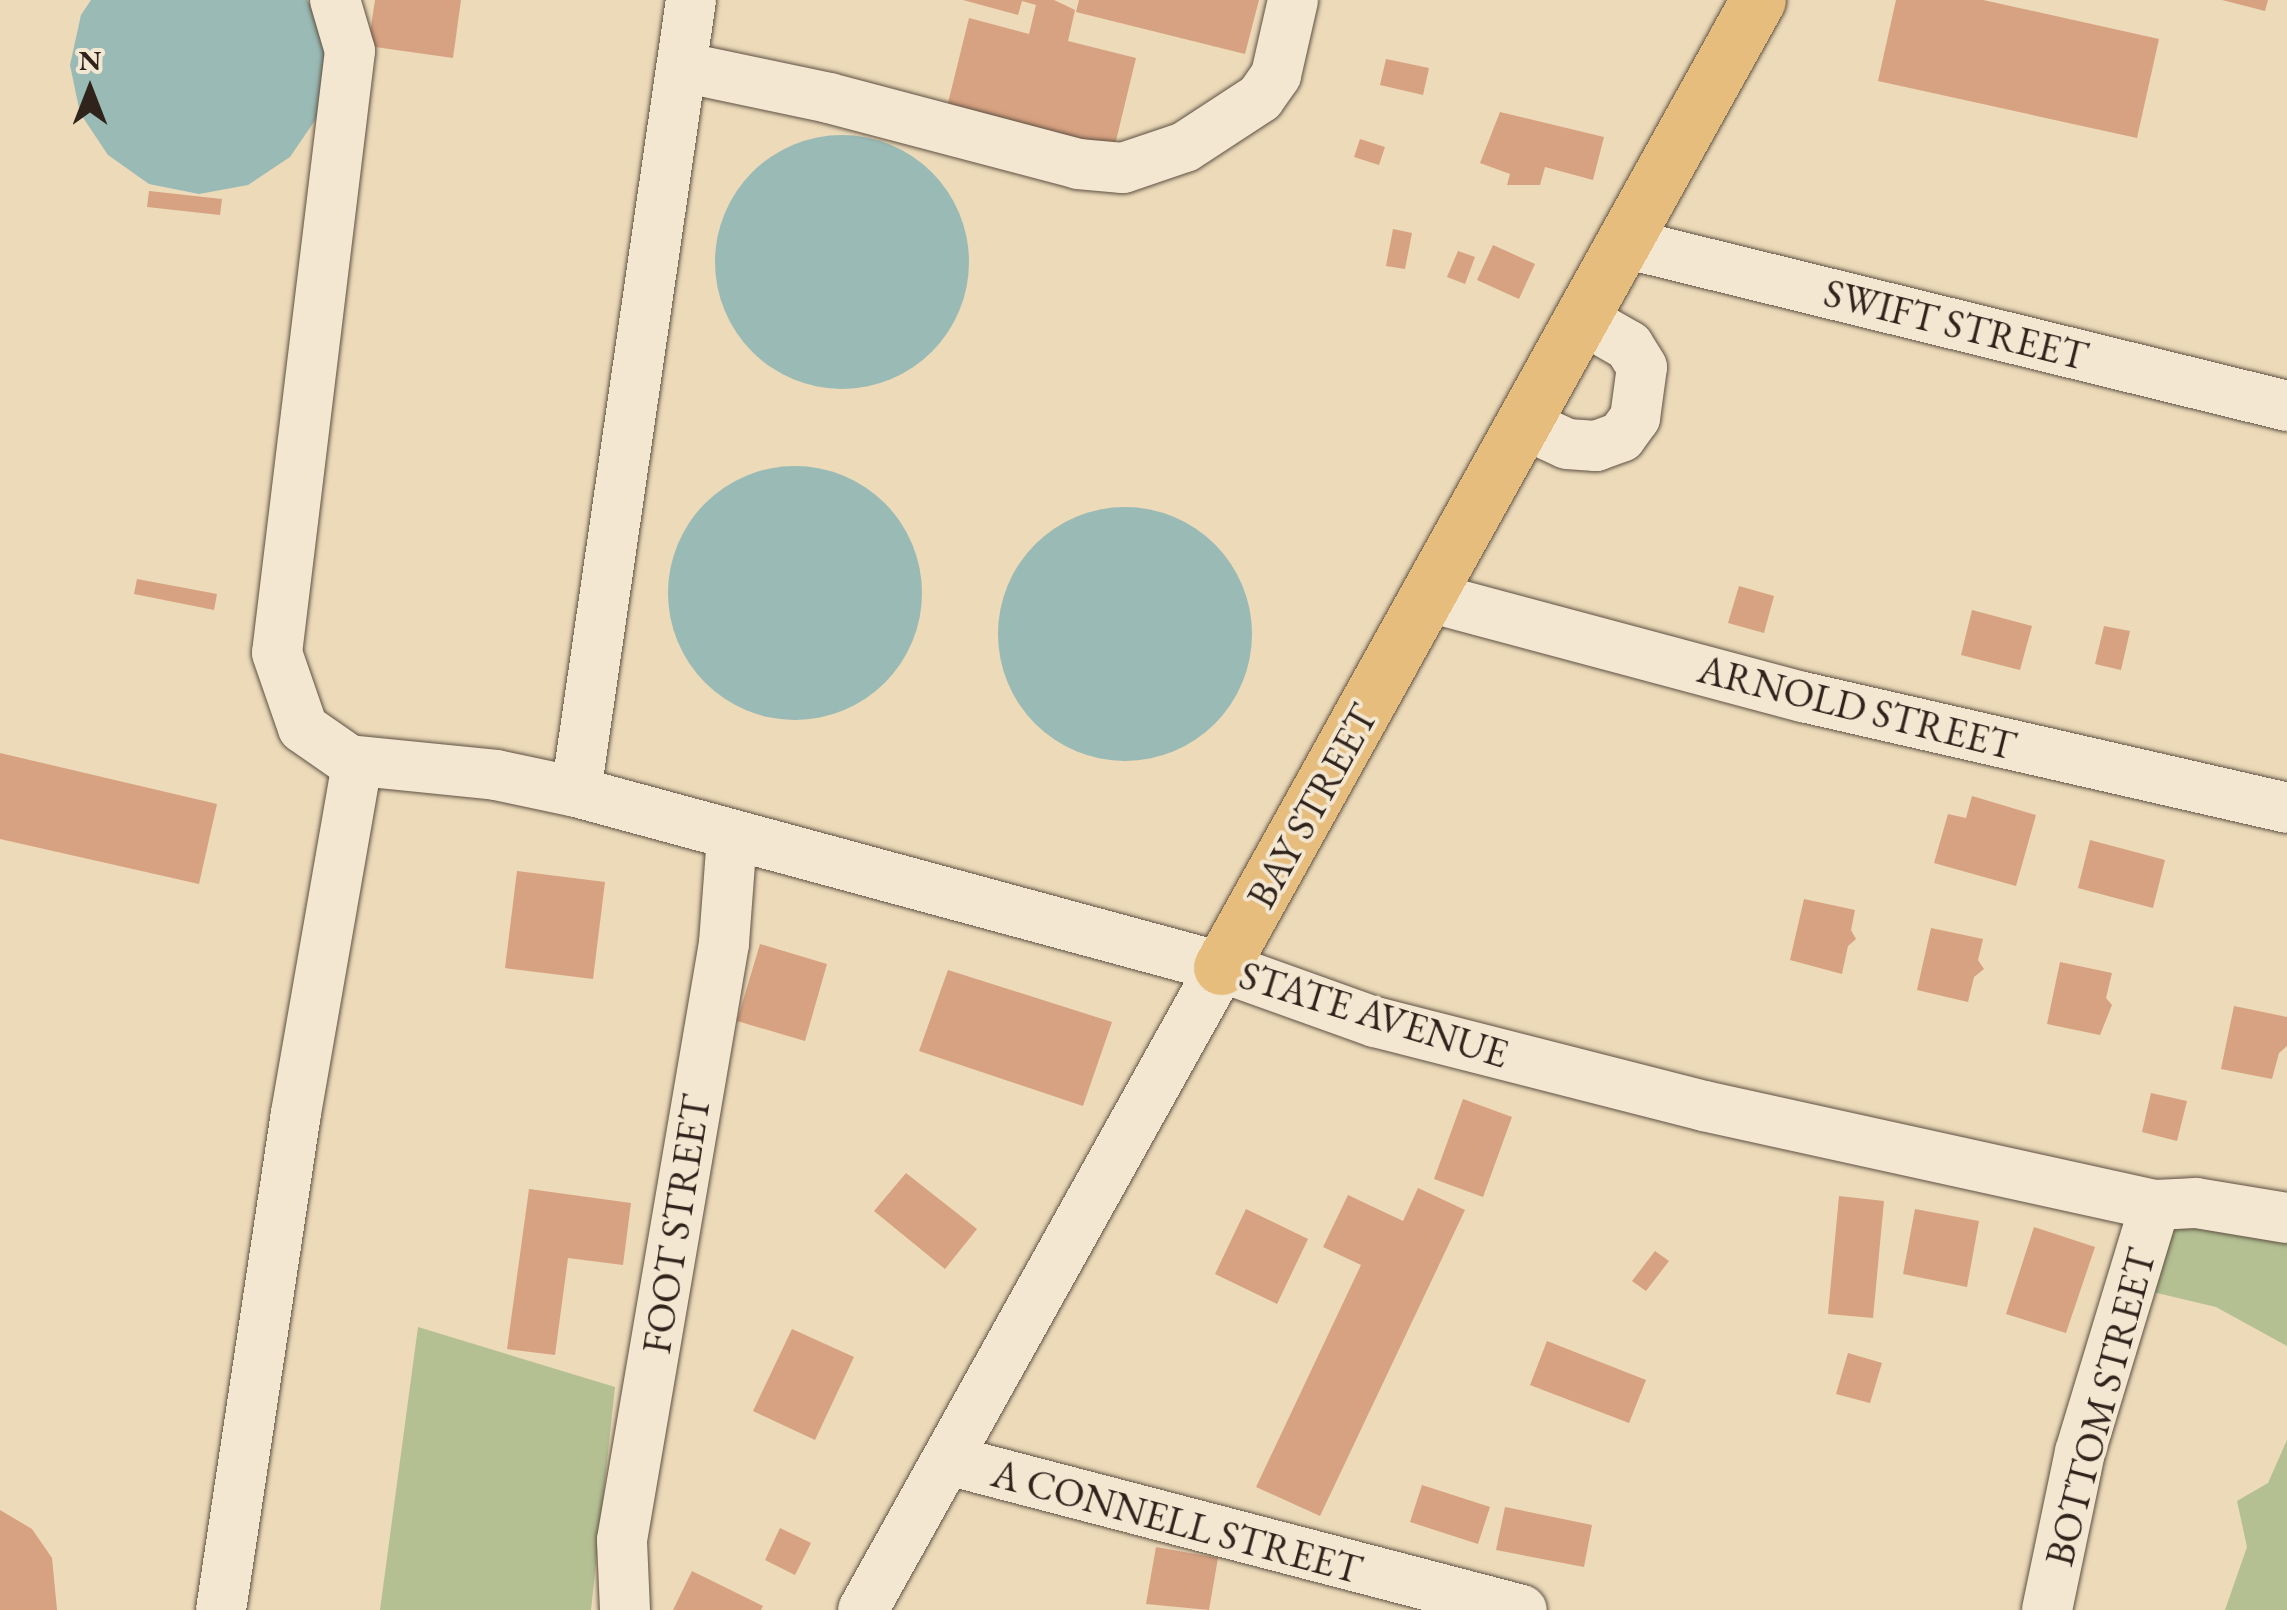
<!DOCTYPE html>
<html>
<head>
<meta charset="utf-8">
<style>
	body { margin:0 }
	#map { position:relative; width:2287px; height:1610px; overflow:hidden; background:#ecdab9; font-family:"EB Garamond",serif }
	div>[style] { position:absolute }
	.green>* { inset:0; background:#b4c092 }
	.water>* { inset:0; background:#9abab5 }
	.round { border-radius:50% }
	.building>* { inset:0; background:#d7a281 }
	.roads { filter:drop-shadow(0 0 2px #5e5143) drop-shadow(0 0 2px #5e5143) }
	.minor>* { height:50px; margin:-25px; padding:0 25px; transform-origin:25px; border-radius:25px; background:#f3e7d2 }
	.major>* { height:55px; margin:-27.5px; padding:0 27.5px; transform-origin:27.5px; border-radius:27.5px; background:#e6bd7c }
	span { translate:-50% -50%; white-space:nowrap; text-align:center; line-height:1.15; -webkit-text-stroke:8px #f3e7d2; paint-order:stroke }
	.street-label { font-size:40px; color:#2f231c }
	.north { position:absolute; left:40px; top:40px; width:100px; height:100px; -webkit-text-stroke:8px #f3e7d2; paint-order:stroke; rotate:0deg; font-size:28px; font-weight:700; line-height:40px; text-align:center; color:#2f231c }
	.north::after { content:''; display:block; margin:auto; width:35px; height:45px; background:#2f231c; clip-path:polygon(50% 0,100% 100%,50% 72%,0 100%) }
</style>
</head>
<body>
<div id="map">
	<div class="green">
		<i style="clip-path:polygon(2157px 1182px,2287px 1200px,2287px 1346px,2216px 1307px,2136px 1288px)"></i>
		<i style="clip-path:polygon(418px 1327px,615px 1387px,591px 1610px,380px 1610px)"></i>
		<i style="clip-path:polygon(2287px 1440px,2287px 1610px,2225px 1610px,2247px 1547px,2237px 1501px,2268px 1483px)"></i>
	</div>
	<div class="water">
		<i style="clip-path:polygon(91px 0,307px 0,319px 18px,329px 67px,318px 116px,290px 157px,248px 185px,199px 194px,149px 184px,108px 155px,80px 113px,70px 65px,81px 15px)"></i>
		<i class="round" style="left:715px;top:135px;width:254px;height:254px"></i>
		<i class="round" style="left:668px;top:466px;width:254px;height:254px"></i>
		<i class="round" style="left:998px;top:507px;width:254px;height:254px"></i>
	</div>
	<div class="building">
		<i style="clip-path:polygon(375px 0,461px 0,453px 58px,368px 46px)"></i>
		<i style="clip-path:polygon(963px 0,1054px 0,1075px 10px,1068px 41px,1136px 58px,1114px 149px,947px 107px,969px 18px,1029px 34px,1036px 5px,1022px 1px,1018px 15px)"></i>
		<i style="clip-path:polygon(1079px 0,1259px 0,1245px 54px,1076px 12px)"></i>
		<i style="clip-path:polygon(1896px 0,1983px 0,2159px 39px,2137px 138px,1878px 81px)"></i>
		<i style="clip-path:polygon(2222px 0,2268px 0,2265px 11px)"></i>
		<i style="clip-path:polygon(1386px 59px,1429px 68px,1423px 95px,1380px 85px)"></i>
		<i style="clip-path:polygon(1500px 112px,1604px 137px,1593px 180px,1545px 167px,1540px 185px,1507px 185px,1510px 174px,1480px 163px)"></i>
		<i style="clip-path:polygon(1360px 139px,1385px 147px,1379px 165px,1354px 157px)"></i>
		<i style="clip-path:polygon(149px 191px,222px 199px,220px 215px,147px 207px)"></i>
		<i style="clip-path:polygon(1393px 229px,1412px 233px,1405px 269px,1386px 266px)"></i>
		<i style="clip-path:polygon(1493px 245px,1535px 264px,1519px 299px,1477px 280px)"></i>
		<i style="clip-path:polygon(1458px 251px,1475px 257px,1465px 284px,1447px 277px)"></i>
		<i style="clip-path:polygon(137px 579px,217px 594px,214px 610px,134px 594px)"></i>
		<i style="clip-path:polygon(1739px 586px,1774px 596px,1764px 633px,1728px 623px)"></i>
		<i style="clip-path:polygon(1972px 610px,2032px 626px,2020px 670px,1961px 655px)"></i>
		<i style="clip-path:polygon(2104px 626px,2130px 631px,2121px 670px,2095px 664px)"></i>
		<i style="clip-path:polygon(0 753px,217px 804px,199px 884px,0 839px)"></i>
		<i style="clip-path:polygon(1972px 796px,2036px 815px,2016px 886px,1934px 863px,1948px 814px,1966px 818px)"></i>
		<i style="clip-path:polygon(2090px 840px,2165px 860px,2153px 908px,2078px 888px)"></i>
		<i style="clip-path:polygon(517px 871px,605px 882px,593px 979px,505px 968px)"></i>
		<i style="clip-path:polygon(1804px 899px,1855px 910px,1851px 930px,1856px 939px,1848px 946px,1842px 974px,1790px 960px)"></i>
		<i style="clip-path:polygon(1931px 928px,1983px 939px,1978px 960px,1984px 969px,1974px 977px,1968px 1002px,1917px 990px)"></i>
		<i style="clip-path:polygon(760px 944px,827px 964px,805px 1041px,737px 1021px)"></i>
		<i style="clip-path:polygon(2060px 962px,2112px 973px,2106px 998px,2112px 1005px,2100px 1035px,2047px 1024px)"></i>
		<i style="clip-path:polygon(948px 970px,1112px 1022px,1083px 1106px,919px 1051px)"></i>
		<i style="clip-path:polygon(2234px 1006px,2287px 1017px,2287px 1046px,2279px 1053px,2272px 1079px,2221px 1069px)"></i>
		<i style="clip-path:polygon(2151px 1093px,2187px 1101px,2177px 1141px,2142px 1132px)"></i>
		<i style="clip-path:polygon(1463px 1099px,1512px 1117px,1483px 1197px,1434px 1179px)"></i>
		<i style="clip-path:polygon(906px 1173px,977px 1229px,945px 1269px,874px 1211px)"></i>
		<i style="clip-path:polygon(1418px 1188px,1465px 1210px,1320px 1516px,1256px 1487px,1361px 1265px,1323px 1247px,1348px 1195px,1403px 1221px)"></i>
		<i style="clip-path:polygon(529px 1189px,631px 1203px,623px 1265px,568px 1258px,555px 1355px,507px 1349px)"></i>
		<i style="clip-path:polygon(1839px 1196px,1884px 1201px,1873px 1318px,1828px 1314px)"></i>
		<i style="clip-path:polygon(1246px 1209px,1308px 1239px,1277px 1304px,1215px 1274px)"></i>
		<i style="clip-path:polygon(1915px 1209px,1979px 1221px,1967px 1287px,1903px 1274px)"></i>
		<i style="clip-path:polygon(2034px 1227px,2095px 1247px,2066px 1333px,2006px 1314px)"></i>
		<i style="clip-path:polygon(1655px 1251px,1669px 1261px,1646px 1291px,1632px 1281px)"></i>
		<i style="clip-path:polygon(792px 1329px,854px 1357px,815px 1440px,753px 1411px)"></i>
		<i style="clip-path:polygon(1547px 1341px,1646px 1380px,1629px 1423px,1530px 1385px)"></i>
		<i style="clip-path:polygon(1848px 1353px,1882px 1363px,1870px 1403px,1836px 1394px)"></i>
		<i style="clip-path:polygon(1422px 1485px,1490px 1507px,1478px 1544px,1410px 1522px)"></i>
		<i style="clip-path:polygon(1505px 1507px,1592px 1525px,1584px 1567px,1496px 1550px)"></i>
		<i style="clip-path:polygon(0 1510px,32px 1529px,52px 1558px,57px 1610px,0 1610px)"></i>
		<i style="clip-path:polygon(780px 1528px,811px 1543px,795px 1575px,765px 1560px)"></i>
		<i style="clip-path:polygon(1156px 1547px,1218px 1558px,1209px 1610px,1146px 1604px)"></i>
		<i style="clip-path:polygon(692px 1571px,763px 1606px,761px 1610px,673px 1610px)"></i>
	</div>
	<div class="roads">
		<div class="minor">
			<i style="left:335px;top:0;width:53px;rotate:73.6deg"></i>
			<i style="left:350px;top:51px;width:606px;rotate:96.91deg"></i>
			<i style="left:277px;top:653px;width:79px;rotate:70.9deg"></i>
			<i style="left:303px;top:728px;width:56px;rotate:34.8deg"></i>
			<i style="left:349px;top:760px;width:148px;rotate:5.8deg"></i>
			<i style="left:496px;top:775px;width:82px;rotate:12deg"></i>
			<i style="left:576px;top:792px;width:668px;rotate:15.18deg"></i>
			<i style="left:1221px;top:967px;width:164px;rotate:19.7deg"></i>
			<i style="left:1375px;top:1022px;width:340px;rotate:14.3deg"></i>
			<i style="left:1704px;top:1106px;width:462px;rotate:12.4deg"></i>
			<i style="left:2155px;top:1205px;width:41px;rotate:-2.8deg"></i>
			<i style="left:2196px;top:1203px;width:92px;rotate:9.4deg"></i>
			<i style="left:682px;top:67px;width:150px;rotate:11.9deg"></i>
			<i style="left:829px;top:98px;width:258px;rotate:14.8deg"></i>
			<i style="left:1078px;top:164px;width:45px;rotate:5.1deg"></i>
			<i style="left:1123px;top:168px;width:65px;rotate:-18.7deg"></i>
			<i style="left:1185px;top:147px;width:90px;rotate:-33.2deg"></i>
			<i style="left:1260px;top:98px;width:28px;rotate:-55deg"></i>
			<i style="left:1276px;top:75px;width:77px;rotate:-77.2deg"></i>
			<i style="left:1624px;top:243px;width:683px;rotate:13.81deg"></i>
			<i style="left:1524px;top:424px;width:47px;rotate:24.9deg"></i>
			<i style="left:1567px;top:444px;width:29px;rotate:4deg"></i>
			<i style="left:1596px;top:446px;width:27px;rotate:-20deg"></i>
			<i style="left:1621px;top:437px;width:24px;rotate:-54deg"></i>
			<i style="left:1635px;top:418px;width:51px;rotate:-82.2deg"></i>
			<i style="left:1642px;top:367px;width:25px;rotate:-122deg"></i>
			<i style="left:1629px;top:346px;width:54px;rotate:-150.1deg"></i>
			<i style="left:1429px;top:597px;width:387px;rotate:15deg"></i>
			<i style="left:1803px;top:697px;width:497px;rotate:12.9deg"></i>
			<i style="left:576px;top:792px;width:800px;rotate:-81.74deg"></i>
			<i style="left:948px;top:1460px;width:593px;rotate:14.65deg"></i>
			<i style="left:221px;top:1610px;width:503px;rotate:-81.42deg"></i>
			<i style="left:296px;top:1113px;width:356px;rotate:-80.1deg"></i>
			<i style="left:625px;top:1610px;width:70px;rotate:-92.5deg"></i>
			<i style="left:622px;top:1540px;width:606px;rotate:-80.3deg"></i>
			<i style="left:724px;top:943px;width:107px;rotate:-85.7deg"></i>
			<i style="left:863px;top:1610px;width:736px;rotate:-60.89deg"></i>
			<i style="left:2047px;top:1610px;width:161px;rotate:-78.2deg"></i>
			<i style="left:2080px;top:1452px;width:258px;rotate:-73.1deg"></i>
		</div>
		<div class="major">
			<i style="left:1221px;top:967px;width:1106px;rotate:-60.96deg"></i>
		</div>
	</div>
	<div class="street-label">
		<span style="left:1956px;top:324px;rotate:14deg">SWIFT STREET</span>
		<span style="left:1857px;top:707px;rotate:14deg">ARNOLD STREET</span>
		<span style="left:1312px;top:806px;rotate:-61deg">BAY STREET</span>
		<span style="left:1374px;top:1014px;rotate:17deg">STATE AVENUE</span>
		<span style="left:676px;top:1224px;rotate:-81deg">FOOT STREET</span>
		<span style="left:2100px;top:1407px;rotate:-75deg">BOTTOM STREET</span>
		<span style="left:1177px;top:1521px;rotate:15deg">A CONNELL STREET</span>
	</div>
	<div class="north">N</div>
</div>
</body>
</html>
